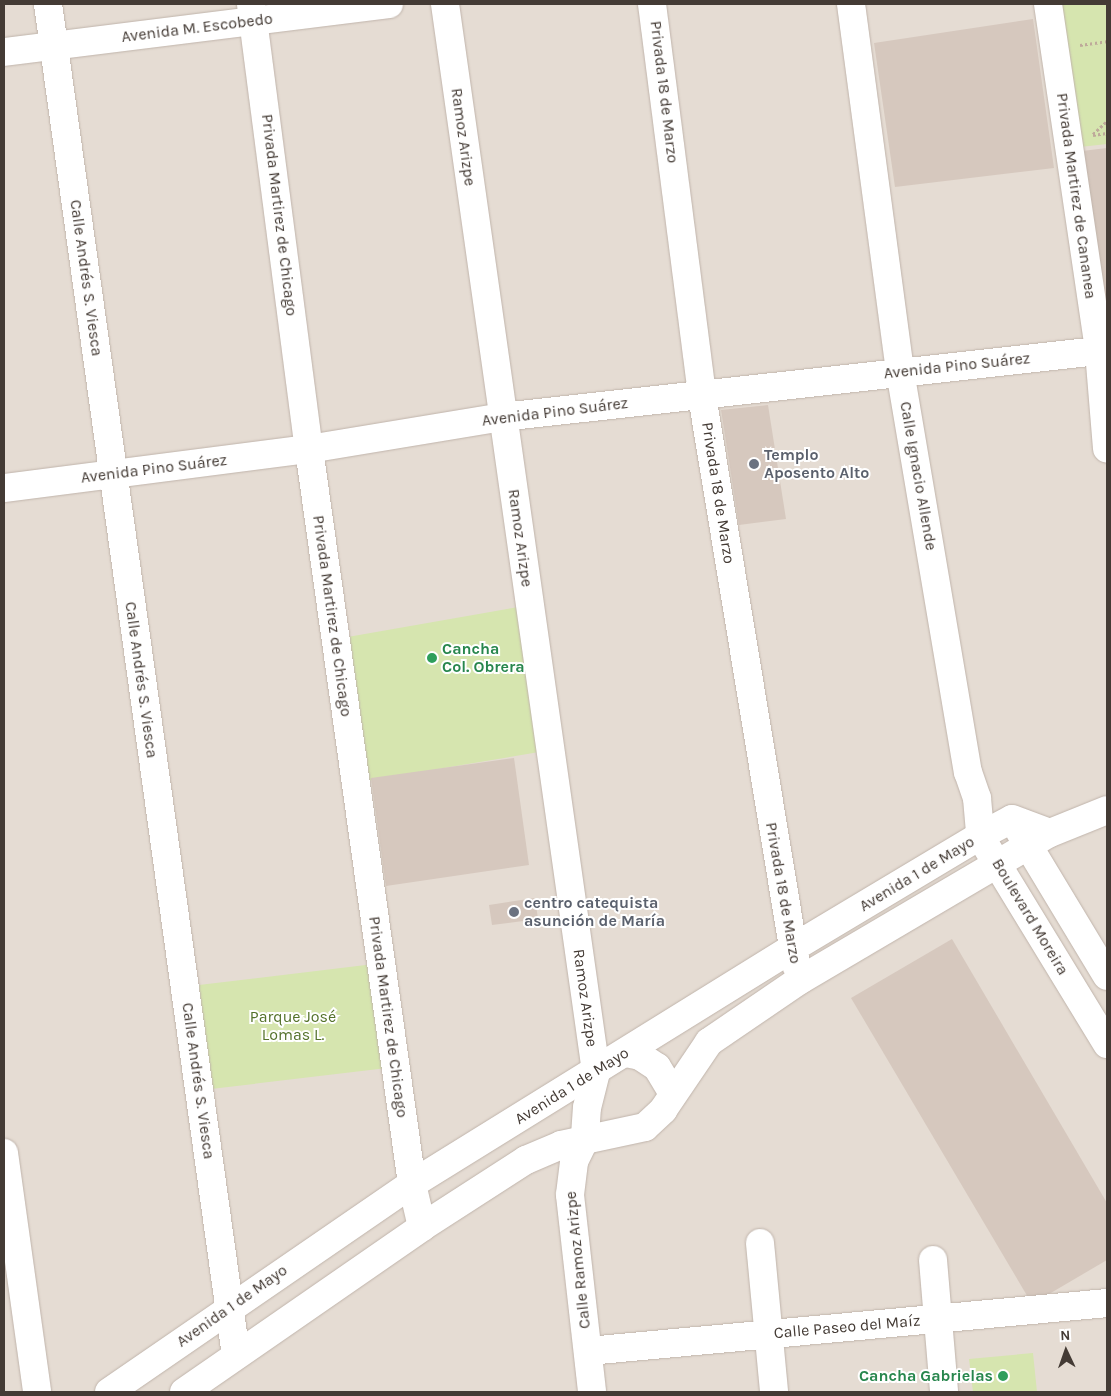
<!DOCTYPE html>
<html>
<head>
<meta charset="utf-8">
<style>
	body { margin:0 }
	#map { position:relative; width:1111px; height:1396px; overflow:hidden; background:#f2ebe5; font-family:Karla,sans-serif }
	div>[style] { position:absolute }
	.residential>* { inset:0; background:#e5dcd3 }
	.green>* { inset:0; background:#d6e5af }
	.building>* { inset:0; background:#d6c8be }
	.path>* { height:3px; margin-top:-1.5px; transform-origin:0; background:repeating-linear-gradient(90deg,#beaa9a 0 2.5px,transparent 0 5px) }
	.roads { filter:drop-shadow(0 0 1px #c0b4ab) drop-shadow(0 0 1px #c0b4ab) }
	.minor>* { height:28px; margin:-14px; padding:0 14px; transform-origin:14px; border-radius:14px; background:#fff }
	.dots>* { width:14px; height:14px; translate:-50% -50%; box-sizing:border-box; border:2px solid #fff; border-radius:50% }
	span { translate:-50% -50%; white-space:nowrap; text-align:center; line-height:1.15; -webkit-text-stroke:4px #fff; paint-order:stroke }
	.street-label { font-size:16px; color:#443b35 }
	.worship-label { font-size:16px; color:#5b616d; font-weight:700 }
	.left { translate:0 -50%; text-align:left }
	.leisure-label { font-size:16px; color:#27864d; font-weight:700 }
	.right { translate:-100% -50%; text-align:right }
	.park-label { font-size:16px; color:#54722b }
	.frame { position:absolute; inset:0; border:5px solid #443b35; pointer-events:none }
	.north { position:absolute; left:1041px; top:1326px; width:50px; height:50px; -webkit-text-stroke:4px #fff; paint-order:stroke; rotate:357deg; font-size:14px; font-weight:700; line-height:20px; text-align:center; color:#443b35 }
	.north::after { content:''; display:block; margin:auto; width:18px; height:22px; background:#443b35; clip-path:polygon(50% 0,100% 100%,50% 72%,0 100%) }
</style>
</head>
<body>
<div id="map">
	<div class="residential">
		<i style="clip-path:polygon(4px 4px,1107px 4px,1107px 1392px,4px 1392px)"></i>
	</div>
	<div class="green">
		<i style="clip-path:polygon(1058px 4px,1107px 4px,1107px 144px,1080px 147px)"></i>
		<i style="clip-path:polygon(524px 606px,539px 752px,361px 782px,342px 638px)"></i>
		<i style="clip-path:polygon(374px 964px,387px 1068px,211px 1089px,199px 985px)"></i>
		<i style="clip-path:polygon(1033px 1353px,1037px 1392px,973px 1392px,969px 1359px)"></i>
	</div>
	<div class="building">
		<i style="clip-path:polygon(1033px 19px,1054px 168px,895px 187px,874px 43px)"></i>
		<i style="clip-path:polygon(1107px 148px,1107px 311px,1106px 312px,1082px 151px)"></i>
		<i style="clip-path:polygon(768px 405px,786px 519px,739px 525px,721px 410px)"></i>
		<i style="clip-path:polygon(514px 758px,529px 865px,386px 886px,371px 778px)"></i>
		<i style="clip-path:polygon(535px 898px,538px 919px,492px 925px,489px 905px)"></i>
		<i style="clip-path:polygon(952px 939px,1107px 1203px,1107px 1260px,1032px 1304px,851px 998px)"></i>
	</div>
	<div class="path">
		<i style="left:1080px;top:45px;width:27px;rotate:-8deg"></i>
		<i style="left:1093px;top:134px;width:19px;rotate:-43deg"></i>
		<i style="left:1093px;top:135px;width:14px;rotate:-8deg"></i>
	</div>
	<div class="roads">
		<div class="minor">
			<i style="left:48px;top:4px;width:1364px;rotate:82.08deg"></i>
			<i style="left:251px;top:4px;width:449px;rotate:82.6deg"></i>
			<i style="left:309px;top:449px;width:742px;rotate:82.02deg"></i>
			<i style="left:412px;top:1184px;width:44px;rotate:76.9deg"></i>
			<i style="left:445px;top:4px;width:1079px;rotate:81.95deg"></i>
			<i style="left:596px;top:1072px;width:36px;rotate:104deg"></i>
			<i style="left:587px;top:1107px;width:32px;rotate:94deg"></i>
			<i style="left:585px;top:1139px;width:25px;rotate:116deg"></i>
			<i style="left:574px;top:1162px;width:33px;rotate:97deg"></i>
			<i style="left:570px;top:1195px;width:198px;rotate:83.6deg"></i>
			<i style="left:652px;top:4px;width:395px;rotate:82.7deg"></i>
			<i style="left:702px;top:396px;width:577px;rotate:80.62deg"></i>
			<i style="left:851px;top:4px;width:370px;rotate:82.4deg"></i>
			<i style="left:900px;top:371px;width:407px;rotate:80.4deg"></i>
			<i style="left:968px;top:772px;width:28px;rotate:71deg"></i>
			<i style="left:977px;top:798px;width:38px;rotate:85deg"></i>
			<i style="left:980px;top:836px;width:244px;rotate:58.6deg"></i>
			<i style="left:1048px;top:4px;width:351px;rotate:81.6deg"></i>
			<i style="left:1099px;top:351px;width:98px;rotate:85.3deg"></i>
			<i style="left:4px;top:52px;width:388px;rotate:-7.1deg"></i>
			<i style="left:4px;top:488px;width:307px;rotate:-7.3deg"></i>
			<i style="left:309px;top:449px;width:196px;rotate:-9.4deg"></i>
			<i style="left:502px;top:417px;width:609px;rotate:-6.32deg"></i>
			<i style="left:1020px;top:832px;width:168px;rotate:58.9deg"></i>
			<i style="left:626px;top:1053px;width:14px;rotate:12deg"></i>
			<i style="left:640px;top:1056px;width:20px;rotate:33deg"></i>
			<i style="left:657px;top:1067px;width:31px;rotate:59deg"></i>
			<i style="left:4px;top:1153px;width:241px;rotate:82.1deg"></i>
			<i style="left:760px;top:1243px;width:150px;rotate:84.6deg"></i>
			<i style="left:933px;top:1260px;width:132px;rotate:85.2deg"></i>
			<i style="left:588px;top:1351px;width:521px;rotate:-5.28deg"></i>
			<i style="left:109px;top:1392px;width:368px;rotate:-34.5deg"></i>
			<i style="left:412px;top:1184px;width:446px;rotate:-31.8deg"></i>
			<i style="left:791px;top:949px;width:220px;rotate:-30.9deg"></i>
			<i style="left:980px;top:836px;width:36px;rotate:-28deg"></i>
			<i style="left:1012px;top:819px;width:40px;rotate:20.2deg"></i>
			<i style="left:184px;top:1392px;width:290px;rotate:-34.7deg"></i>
			<i style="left:422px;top:1227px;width:124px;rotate:-32.8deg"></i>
			<i style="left:526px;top:1160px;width:38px;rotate:-23deg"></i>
			<i style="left:561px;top:1145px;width:86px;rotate:-12.1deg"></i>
			<i style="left:645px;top:1127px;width:25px;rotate:-43deg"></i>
			<i style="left:663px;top:1110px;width:82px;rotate:-55.9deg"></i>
			<i style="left:709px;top:1042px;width:110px;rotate:-34.3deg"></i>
			<i style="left:800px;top:980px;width:290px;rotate:-30.5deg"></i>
			<i style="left:1050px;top:833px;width:61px;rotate:-22deg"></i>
		</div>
	</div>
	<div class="dots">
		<i style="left:754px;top:464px;background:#6b7280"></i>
		<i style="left:432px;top:658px;background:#2e9e5b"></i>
		<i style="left:514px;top:912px;background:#6b7280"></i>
		<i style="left:1003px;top:1376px;background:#2e9e5b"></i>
	</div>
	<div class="street-label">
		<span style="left:197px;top:28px;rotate:-7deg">Avenida M. Escobedo</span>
		<span style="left:664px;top:92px;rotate:83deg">Privada 18 de Marzo</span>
		<span style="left:463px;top:137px;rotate:82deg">Ramoz Arizpe</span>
		<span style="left:1076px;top:196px;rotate:82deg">Privada Martirez de Cananea</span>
		<span style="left:279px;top:215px;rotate:83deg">Privada Martirez de Chicago</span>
		<span style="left:86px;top:278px;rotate:82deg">Calle Andrés S. Viesca</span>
		<span style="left:957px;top:366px;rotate:-6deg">Avenida Pino Suárez</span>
		<span style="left:555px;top:412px;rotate:-7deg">Avenida Pino Suárez</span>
		<span style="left:154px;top:469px;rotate:-7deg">Avenida Pino Suárez</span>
		<span style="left:918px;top:476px;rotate:80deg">Calle Ignacio Allende</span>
		<span style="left:718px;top:493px;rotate:81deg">Privada 18 de Marzo</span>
		<span style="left:520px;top:538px;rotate:82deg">Ramoz Arizpe</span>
		<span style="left:332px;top:616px;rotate:82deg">Privada Martirez de Chicago</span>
		<span style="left:141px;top:680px;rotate:82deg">Calle Andrés S. Viesca</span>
		<span style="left:917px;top:874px;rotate:-31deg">Avenida 1 de Mayo</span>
		<span style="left:783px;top:893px;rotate:80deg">Privada 18 de Marzo</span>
		<span style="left:1030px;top:917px;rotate:59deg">Boulevard Moreira</span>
		<span style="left:585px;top:998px;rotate:82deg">Ramoz Arizpe</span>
		<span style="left:388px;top:1017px;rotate:82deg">Privada Martirez de Chicago</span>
		<span style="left:198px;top:1081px;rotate:82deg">Calle Andrés S. Viesca</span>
		<span style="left:572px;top:1086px;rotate:-32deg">Avenida 1 de Mayo</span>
		<span style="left:578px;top:1260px;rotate:-96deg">Calle Ramoz Arizpe</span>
		<span style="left:232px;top:1306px;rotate:-35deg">Avenida 1 de Mayo</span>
		<span style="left:847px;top:1327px;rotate:-5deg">Calle Paseo del Maíz</span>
	</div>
	<div class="worship-label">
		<span class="left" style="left:764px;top:464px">Templo<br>Aposento Alto</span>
		<span class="left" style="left:524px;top:912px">centro catequista<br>asunción de María</span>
	</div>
	<div class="leisure-label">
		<span class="left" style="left:442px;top:658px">Cancha<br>Col. Obrera</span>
		<span class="right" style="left:993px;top:1376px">Cancha Gabrielas</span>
	</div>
	<div class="park-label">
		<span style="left:293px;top:1026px">Parque José<br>Lomas L.</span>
	</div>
	<div class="frame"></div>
	<div class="north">N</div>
</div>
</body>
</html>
